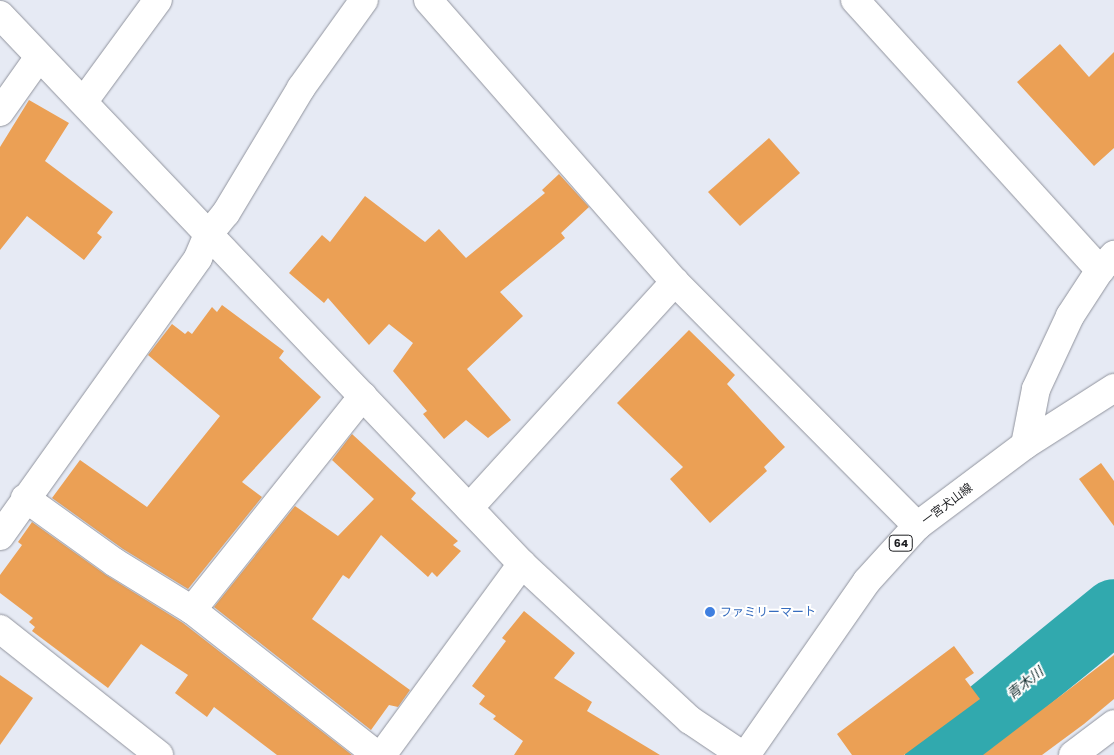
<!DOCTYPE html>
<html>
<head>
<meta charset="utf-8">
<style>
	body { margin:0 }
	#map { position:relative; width:1114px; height:755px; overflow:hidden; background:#e6eaf4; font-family:Poppins,"Noto Sans JP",sans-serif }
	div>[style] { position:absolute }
	.river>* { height:64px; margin:-32px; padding:0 32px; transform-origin:32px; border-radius:32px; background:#31a9ae }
	.building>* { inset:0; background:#eba055 }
	.roads { filter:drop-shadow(0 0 1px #90939d) drop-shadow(0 0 1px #90939d) }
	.minor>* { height:28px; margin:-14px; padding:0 14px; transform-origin:14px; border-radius:14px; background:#fff }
	.major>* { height:28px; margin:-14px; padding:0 14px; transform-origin:14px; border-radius:14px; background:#fff }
	.dots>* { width:14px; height:14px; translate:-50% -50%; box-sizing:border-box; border:2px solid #fff; border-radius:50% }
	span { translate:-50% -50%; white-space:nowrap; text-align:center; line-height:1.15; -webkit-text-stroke:4px #fff; paint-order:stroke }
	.shield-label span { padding:1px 4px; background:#fff; border:1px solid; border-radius:4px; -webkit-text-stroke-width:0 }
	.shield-label { font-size:11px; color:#1d1e21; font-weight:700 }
	.street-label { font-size:12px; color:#1d1e21 }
	.shop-label { font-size:12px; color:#366cbe }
	.left { translate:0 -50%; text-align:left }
	.water-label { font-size:14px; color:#163031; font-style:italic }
</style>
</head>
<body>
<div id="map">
	<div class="river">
		<i style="left:937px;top:755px;width:228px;rotate:-39.1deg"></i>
	</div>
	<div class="building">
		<i style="clip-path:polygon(1060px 44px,1089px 77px,1114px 52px,1114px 148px,1094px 166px,1017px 82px)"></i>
		<i style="clip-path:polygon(29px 100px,69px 123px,45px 161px,113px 212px,97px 233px,102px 237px,84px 260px,27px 216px,0 250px,0 147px)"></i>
		<i style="clip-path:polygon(769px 138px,800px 173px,740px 226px,708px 192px)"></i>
		<i style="clip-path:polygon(559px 174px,589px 207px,561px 233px,565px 238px,500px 292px,523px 316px,467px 369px,511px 420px,488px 438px,466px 420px,444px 439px,423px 414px,427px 411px,393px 371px,413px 343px,389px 324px,369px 345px,328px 298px,324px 303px,289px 273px,322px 235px,330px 242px,365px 196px,425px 242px,439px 229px,466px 258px,545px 193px,542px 190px)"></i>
		<i style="clip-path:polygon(222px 305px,284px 351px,279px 358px,321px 397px,242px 482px,262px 497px,188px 589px,123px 549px,52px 498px,80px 460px,147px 507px,220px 416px,148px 355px,172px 324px,185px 334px,188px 331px,192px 334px,212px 307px,217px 312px)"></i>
		<i style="clip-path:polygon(689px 330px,735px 375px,727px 384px,785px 447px,764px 467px,767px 471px,710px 523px,670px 479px,683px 467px,617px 403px)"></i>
		<i style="clip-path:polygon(352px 434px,416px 493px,411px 499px,458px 541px,453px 545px,461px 551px,437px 577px,432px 572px,428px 577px,381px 535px,349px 579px,343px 575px,312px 619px,410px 690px,398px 707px,389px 705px,371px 730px,214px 607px,295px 506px,338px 536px,374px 499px,332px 460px)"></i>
		<i style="clip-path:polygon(1101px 463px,1114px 481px,1114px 526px,1079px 479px)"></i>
		<i style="clip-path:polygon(32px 522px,106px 575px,183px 623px,352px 755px,277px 755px,214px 707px,207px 717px,175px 693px,188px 675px,141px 644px,108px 688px,32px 631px,35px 627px,29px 622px,33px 618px,0 593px,0 575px,22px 545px,18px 542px)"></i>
		<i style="clip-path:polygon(524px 611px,575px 653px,554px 678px,592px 702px,587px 711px,660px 755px,514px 755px,523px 741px,493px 719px,496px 716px,479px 704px,485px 696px,472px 686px,506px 641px,502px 638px)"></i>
		<i style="clip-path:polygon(954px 646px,974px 673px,965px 679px,980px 699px,904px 755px,852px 755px,837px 734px)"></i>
		<i style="clip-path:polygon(1114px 655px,1114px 699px,1084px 724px,1042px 755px,983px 755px)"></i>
		<i style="clip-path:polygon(0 675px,33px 698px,0 745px)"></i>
	</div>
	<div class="roads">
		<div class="minor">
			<i style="left:428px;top:0;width:375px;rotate:48.8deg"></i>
			<i style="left:675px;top:282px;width:344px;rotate:45.2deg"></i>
			<i style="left:855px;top:0;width:365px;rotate:47.8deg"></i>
			<i style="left:0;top:15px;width:758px;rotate:46.44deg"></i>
			<i style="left:522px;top:564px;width:229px;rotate:42.9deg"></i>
			<i style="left:690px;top:720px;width:63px;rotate:33.9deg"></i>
			<i style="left:84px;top:101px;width:125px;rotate:-53.8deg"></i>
			<i style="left:0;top:112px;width:67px;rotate:-54.7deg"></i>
			<i style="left:1025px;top:445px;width:57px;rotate:-78.9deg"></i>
			<i style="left:1036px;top:389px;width:81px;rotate:-65deg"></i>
			<i style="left:1070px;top:316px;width:55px;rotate:-56.9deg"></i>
			<i style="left:1100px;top:270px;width:21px;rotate:-47deg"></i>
			<i style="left:25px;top:498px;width:110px;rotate:35.7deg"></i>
			<i style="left:114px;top:562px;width:92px;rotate:31.6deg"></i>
			<i style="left:192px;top:610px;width:235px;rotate:38.1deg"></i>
			<i style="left:469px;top:508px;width:306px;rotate:-47.7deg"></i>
			<i style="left:0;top:536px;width:341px;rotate:-54.5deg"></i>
			<i style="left:198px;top:258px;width:25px;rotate:-67deg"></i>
			<i style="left:208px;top:235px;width:28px;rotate:-51deg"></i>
			<i style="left:226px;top:213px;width:146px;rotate:-59deg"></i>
			<i style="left:301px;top:88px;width:108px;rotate:-54.4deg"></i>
			<i style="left:192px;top:610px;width:274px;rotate:-51.4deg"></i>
			<i style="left:0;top:629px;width:203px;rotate:38.4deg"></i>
			<i style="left:382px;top:755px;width:237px;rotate:-53.8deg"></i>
			<i style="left:1073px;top:755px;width:51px;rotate:-37.1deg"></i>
		</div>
		<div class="major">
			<i style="left:746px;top:755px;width:212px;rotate:-55.2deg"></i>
			<i style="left:867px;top:581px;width:74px;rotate:-47.7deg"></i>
			<i style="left:917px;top:526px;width:135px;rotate:-36.9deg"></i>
			<i style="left:1025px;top:445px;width:106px;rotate:-32.6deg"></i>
		</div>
	</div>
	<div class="dots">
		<i style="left:710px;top:612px;background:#3f7fe0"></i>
	</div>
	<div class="shield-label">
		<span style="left:901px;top:543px">64</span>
	</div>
	<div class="street-label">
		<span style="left:947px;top:504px;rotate:-37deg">一宮犬山線</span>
	</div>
	<div class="shop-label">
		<span class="left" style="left:720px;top:612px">ファミリーマート</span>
	</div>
	<div class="water-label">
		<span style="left:1025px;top:683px;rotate:-39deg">青木川</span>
	</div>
</div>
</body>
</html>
